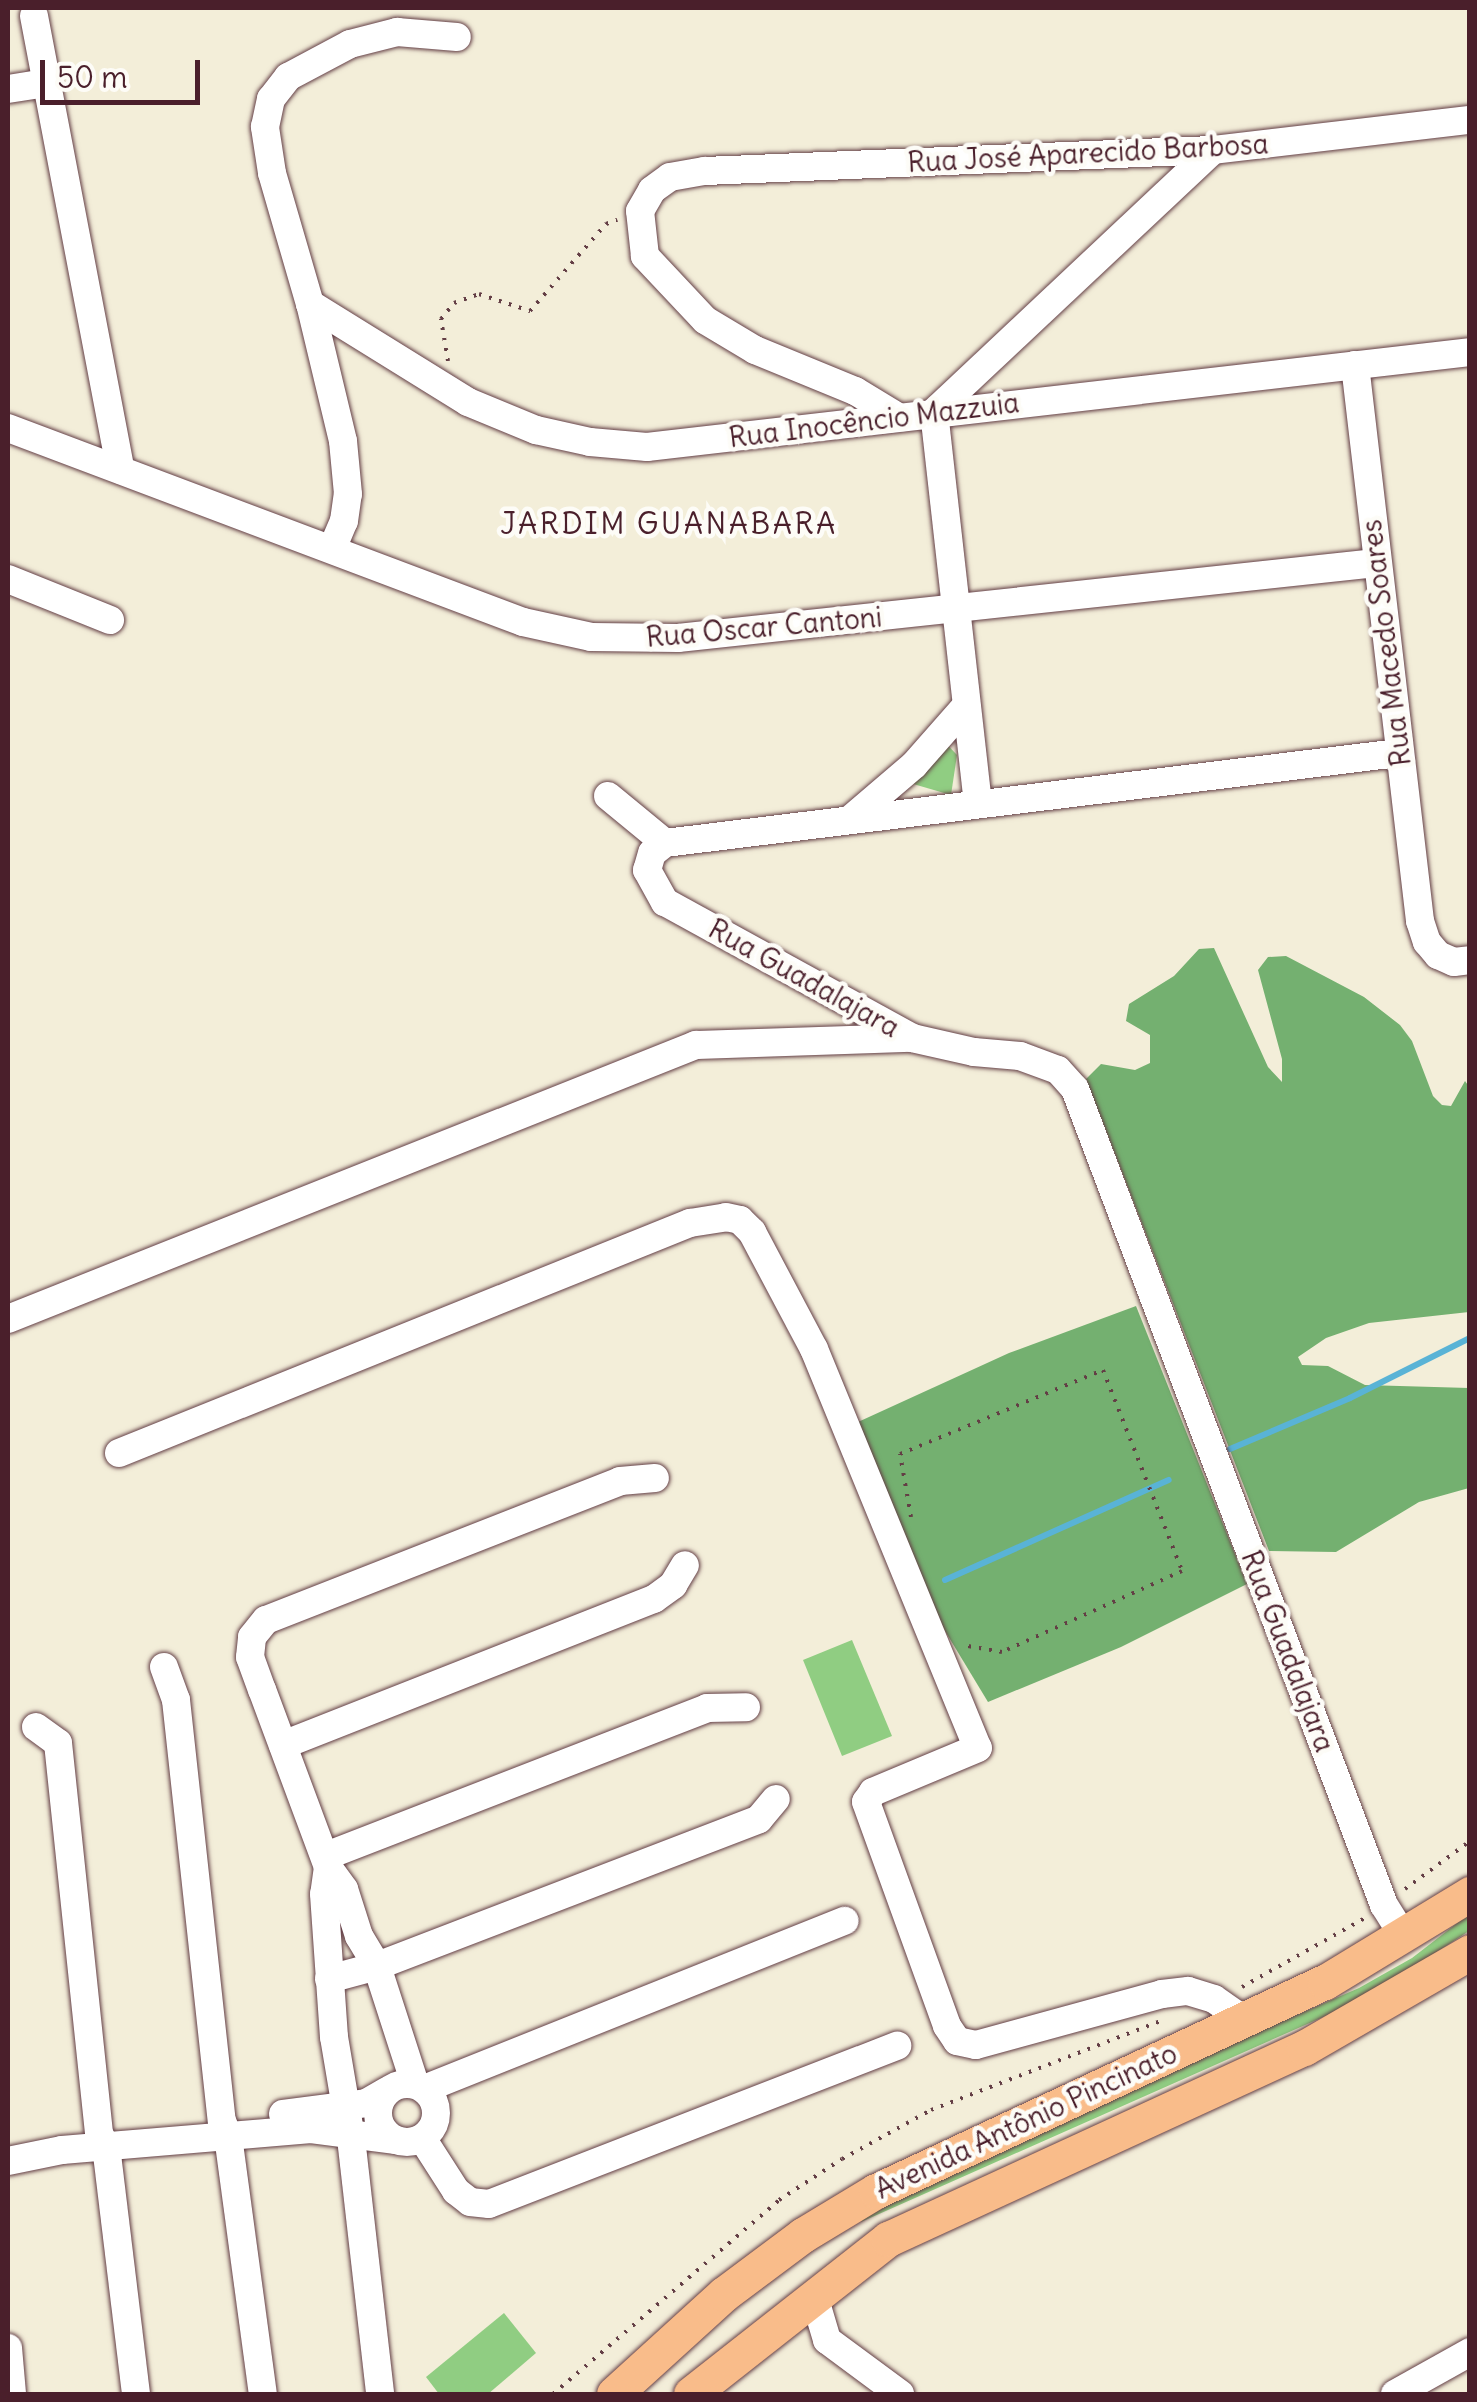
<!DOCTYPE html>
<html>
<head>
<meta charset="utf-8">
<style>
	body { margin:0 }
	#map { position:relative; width:1477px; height:2402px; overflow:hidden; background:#f3eed9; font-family:Delius,sans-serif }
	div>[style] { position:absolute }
	.green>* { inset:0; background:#90cd82 }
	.forest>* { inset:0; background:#74b070 }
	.stream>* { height:6px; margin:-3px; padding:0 3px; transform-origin:3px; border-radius:3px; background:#59b3d6 }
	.path>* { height:4px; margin-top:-2px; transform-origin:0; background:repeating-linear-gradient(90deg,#633e45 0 2.5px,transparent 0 10.5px) }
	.roads { filter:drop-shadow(0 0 2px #633e45) drop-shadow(0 0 2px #633e45) }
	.minor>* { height:28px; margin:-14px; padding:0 14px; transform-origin:14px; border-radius:14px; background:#fff }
	.minor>.ring { margin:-14px; padding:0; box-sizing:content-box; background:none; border:28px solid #fff; border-radius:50% }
	.major>* { height:35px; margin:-17.5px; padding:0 17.5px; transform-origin:17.5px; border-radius:17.5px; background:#f9bc8a }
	span { translate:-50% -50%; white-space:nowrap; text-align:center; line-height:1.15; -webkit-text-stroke:9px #fdfcf7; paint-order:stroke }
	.street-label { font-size:28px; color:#4a1f2b }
	.neighbourhood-label { font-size:30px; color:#4a1f2b; letter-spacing:2.5px }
	.frame { position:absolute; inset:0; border:10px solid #4a1f2b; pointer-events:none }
	.scale { position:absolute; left:40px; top:60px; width:160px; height:45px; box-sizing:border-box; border:5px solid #4a1f2b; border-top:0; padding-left:12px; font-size:30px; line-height:35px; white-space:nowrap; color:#4a1f2b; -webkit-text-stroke:8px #fdfcf7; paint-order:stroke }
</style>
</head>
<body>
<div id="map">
	<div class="green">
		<i style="clip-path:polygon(943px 740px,957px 755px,951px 795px,903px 781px)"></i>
		<i style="clip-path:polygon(852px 1640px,892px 1736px,842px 1756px,803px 1660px)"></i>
		<i style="clip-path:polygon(1469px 1914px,1469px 1931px,1366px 1998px,861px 2222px,882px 2194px,1359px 1988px,1412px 1958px)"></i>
		<i style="clip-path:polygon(504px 2313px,536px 2353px,488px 2394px,439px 2394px,426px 2377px)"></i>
	</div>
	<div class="forest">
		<i style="clip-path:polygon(1214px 948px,1268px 1067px,1282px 1082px,1282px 1059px,1258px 970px,1268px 957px,1286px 956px,1364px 997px,1400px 1025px,1412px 1041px,1433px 1096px,1442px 1105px,1451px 1106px,1465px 1081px,1470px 1088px,1469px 1312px,1369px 1323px,1326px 1338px,1298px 1357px,1302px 1365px,1328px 1366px,1365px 1385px,1469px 1388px,1469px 1488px,1419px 1502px,1336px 1552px,1269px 1551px,1086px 1079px,1101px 1064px,1135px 1070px,1150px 1063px,1150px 1035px,1126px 1021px,1129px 1004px,1174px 976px,1199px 949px)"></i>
		<i style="clip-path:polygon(1136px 1306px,1247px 1584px,1121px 1647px,988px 1702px,939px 1621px,858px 1422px,1009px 1353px)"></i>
	</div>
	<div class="stream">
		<i style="left:1230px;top:1449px;width:130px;rotate:-23deg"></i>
		<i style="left:1350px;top:1398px;width:134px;rotate:-26.6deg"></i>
		<i style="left:945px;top:1580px;width:245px;rotate:-24.1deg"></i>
	</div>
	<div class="path">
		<i style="left:448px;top:361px;width:43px;rotate:-99.5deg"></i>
		<i style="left:441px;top:319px;width:21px;rotate:-51deg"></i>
		<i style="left:454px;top:303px;width:27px;rotate:-20deg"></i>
		<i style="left:479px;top:294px;width:54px;rotate:18.4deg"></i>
		<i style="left:530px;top:311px;width:116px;rotate:-48.9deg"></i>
		<i style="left:606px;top:224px;width:12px;rotate:-20deg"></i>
		<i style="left:911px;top:1517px;width:64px;rotate:-99.9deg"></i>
		<i style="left:900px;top:1454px;width:220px;rotate:-22.5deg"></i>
		<i style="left:1103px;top:1370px;width:216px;rotate:68.5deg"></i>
		<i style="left:1182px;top:1571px;width:197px;rotate:155.8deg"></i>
		<i style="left:1002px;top:1652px;width:39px;rotate:-170deg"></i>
		<i style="left:1405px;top:1889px;width:81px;rotate:-36.4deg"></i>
		<i style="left:1242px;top:1987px;width:141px;rotate:-29.3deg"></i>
		<i style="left:553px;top:2394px;width:298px;rotate:-40.6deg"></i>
		<i style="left:779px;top:2200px;width:75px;rotate:-33.1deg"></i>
		<i style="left:842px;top:2159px;width:102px;rotate:-28.8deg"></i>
		<i style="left:931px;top:2110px;width:246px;rotate:-21.2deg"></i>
	</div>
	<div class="roads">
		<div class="minor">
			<i style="left:34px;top:16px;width:462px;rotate:79.2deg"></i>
			<i style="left:8px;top:89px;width:36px;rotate:-9deg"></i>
			<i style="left:310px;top:304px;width:186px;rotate:31.8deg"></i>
			<i style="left:468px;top:402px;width:74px;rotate:22.4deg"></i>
			<i style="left:536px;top:430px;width:55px;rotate:12.5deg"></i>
			<i style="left:590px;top:442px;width:57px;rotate:5deg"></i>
			<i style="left:647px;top:447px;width:828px;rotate:-6.58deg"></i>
			<i style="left:1355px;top:365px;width:560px;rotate:83.33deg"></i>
			<i style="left:1420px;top:921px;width:22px;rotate:72deg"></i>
			<i style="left:1427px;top:942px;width:17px;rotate:50deg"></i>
			<i style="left:1438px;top:955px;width:17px;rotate:24deg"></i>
			<i style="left:1454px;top:962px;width:16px;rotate:-7deg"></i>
			<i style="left:898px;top:417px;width:50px;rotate:-148.8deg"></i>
			<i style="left:855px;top:391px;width:108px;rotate:-157.7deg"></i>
			<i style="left:755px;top:350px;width:58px;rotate:-149deg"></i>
			<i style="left:705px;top:320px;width:88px;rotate:-133.2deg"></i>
			<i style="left:645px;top:256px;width:45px;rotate:-96.3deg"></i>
			<i style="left:640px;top:211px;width:24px;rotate:-60deg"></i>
			<i style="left:652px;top:190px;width:22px;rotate:-36deg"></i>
			<i style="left:670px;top:177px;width:36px;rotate:-10deg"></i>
			<i style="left:705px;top:171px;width:508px;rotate:-2.37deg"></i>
			<i style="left:1213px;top:150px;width:259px;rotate:-6.7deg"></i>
			<i style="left:8px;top:428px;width:550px;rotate:20.64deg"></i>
			<i style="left:523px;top:622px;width:70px;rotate:12.4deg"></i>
			<i style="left:591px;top:637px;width:87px;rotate:0.7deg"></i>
			<i style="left:678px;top:638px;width:702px;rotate:-6.13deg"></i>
			<i style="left:332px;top:549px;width:30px;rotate:-67deg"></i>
			<i style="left:344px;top:521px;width:27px;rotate:-82deg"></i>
			<i style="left:348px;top:494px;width:53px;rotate:-95.4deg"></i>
			<i style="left:343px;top:441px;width:141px;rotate:-103.5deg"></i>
			<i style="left:310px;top:304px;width:136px;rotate:-106.2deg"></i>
			<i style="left:272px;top:173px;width:47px;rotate:-98.7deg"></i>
			<i style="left:265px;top:127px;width:29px;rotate:-78deg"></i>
			<i style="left:271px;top:99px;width:28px;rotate:-52deg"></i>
			<i style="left:288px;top:77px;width:70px;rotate:-28deg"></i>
			<i style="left:350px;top:44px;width:49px;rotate:-14.3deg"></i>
			<i style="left:397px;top:32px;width:60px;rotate:4.8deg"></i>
			<i style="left:8px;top:579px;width:110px;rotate:21.9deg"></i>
			<i style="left:1398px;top:753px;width:739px;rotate:173deg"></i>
			<i style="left:665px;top:843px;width:16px;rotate:142deg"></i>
			<i style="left:652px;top:853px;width:18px;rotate:106deg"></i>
			<i style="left:647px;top:870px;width:37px;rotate:61deg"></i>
			<i style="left:665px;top:902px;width:282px;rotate:28.8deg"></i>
			<i style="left:912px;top:1038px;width:64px;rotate:12.7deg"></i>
			<i style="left:974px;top:1052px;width:46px;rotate:5deg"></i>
			<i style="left:1020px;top:1056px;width:40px;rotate:20.2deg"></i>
			<i style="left:1058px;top:1070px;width:25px;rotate:48deg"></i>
			<i style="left:1075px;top:1089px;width:873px;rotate:69.26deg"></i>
			<i style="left:1384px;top:1905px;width:38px;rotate:58deg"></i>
			<i style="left:608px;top:796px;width:74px;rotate:39.5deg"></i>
			<i style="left:978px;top:804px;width:394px;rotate:-96.4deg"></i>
			<i style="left:934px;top:412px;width:383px;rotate:-43.2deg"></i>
			<i style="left:852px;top:818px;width:82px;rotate:-40.5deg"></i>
			<i style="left:914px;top:765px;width:77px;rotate:-48.7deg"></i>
			<i style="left:8px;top:1319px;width:741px;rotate:-21.72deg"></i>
			<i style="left:696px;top:1045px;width:216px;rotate:-1.9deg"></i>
			<i style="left:119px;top:1453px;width:616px;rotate:-21.94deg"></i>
			<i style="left:690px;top:1223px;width:36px;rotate:-9deg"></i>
			<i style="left:726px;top:1217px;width:14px;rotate:12deg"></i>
			<i style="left:740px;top:1220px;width:17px;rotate:45deg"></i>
			<i style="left:752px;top:1232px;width:132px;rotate:62.1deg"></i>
			<i style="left:814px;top:1349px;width:431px;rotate:67.7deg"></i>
			<i style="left:978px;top:1748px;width:114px;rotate:157.3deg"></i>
			<i style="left:873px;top:1792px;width:12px;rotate:125deg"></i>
			<i style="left:866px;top:1802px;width:238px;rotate:70.1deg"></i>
			<i style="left:947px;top:2026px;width:18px;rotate:56deg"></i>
			<i style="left:957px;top:2041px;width:19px;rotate:12deg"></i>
			<i style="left:976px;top:2045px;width:193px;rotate:-15.3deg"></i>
			<i style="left:1162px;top:1994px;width:26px;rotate:-7deg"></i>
			<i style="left:1188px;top:1991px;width:27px;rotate:17deg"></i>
			<i style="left:1214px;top:1999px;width:35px;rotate:35deg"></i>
			<i style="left:164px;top:1667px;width:35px;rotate:70deg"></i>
			<i style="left:176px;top:1700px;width:424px;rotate:83.8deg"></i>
			<i style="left:222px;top:2121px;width:16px;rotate:68deg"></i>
			<i style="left:228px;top:2136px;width:260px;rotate:82.3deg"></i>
			<i style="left:36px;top:1727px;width:27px;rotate:36deg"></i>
			<i style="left:58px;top:1743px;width:393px;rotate:84deg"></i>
			<i style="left:99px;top:2134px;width:14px;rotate:60deg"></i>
			<i style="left:106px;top:2146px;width:250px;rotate:83.1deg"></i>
			<i style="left:283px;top:1745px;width:399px;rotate:-21.5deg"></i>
			<i style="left:654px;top:1599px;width:24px;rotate:-36deg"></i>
			<i style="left:673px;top:1585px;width:23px;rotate:-59deg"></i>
			<i style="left:326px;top:1856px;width:409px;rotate:-21.2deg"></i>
			<i style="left:707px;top:1708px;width:39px;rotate:-1deg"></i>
			<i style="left:328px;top:1867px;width:27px;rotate:98deg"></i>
			<i style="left:324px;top:1894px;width:143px;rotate:86deg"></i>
			<i style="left:334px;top:2037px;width:102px;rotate:80.4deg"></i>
			<i style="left:351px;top:2138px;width:258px;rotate:83.5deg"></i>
			<i style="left:329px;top:1979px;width:50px;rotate:-15.2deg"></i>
			<i style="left:377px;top:1966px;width:409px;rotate:-21deg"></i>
			<i style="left:759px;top:1819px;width:26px;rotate:-50deg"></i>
			<i class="ring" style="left:378px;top:2084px;width:30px;height:30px"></i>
			<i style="left:415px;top:2084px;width:124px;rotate:-107.9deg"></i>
			<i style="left:377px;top:1966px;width:35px;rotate:-121deg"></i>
			<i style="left:359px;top:1936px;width:49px;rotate:-107.7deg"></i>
			<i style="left:344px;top:1889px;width:27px;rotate:-126deg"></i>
			<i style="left:328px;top:1867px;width:189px;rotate:-110.4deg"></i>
			<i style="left:262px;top:1690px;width:35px;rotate:-110deg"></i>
			<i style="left:250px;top:1657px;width:20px;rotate:-84deg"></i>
			<i style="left:252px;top:1637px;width:22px;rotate:-51deg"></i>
			<i style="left:266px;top:1620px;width:380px;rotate:-21.4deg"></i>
			<i style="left:620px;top:1481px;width:35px;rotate:-5deg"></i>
			<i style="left:424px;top:2089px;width:453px;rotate:-21.8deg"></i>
			<i style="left:283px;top:2114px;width:84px;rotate:-7.5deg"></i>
			<i style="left:366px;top:2103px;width:24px;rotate:-30deg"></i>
			<i style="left:422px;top:2138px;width:63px;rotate:57.3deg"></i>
			<i style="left:456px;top:2191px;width:18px;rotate:38deg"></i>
			<i style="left:470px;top:2202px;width:19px;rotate:6deg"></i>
			<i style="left:489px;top:2204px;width:438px;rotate:-21.2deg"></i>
			<i style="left:8px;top:2161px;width:55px;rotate:-11.5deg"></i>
			<i style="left:62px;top:2150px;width:250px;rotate:-4.8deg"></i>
			<i style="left:311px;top:2129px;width:84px;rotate:7.5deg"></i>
			<i style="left:814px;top:2296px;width:46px;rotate:73.5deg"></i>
			<i style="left:827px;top:2340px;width:91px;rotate:36.5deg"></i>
			<i style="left:8px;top:2348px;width:46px;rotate:85deg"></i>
			<i style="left:1395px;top:2394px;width:86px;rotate:-29.2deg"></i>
		</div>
		<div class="major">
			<i style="left:614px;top:2394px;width:149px;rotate:-42.3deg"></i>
			<i style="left:724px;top:2294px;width:99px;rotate:-36.8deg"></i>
			<i style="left:803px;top:2235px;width:85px;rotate:-31.1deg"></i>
			<i style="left:876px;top:2191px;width:495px;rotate:-25deg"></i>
			<i style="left:1325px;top:1982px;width:170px;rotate:-31.3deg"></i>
			<i style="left:691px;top:2394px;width:251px;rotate:-38.2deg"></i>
			<i style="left:888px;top:2239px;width:458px;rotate:-24.7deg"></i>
			<i style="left:1304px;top:2048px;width:192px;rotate:-30deg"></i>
		</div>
	</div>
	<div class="street-label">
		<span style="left:1088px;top:153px;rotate:-3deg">Rua José Aparecido Barbosa</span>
		<span style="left:874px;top:420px;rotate:-7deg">Rua Inocêncio Mazzuia</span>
		<span style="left:764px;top:627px;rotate:-5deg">Rua Oscar Cantoni</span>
		<span style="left:1386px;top:643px;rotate:-97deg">Rua Macedo Soares</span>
		<span style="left:804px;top:978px;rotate:29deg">Rua Guadalajara</span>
		<span style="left:1288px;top:1651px;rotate:69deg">Rua Guadalajara</span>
		<span style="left:1026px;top:2121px;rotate:-25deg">Avenida Antônio Pincinato</span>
	</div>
	<div class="neighbourhood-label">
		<span style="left:669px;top:523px">JARDIM GUANABARA</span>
	</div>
	<div class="frame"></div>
	<div class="scale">50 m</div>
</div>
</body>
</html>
